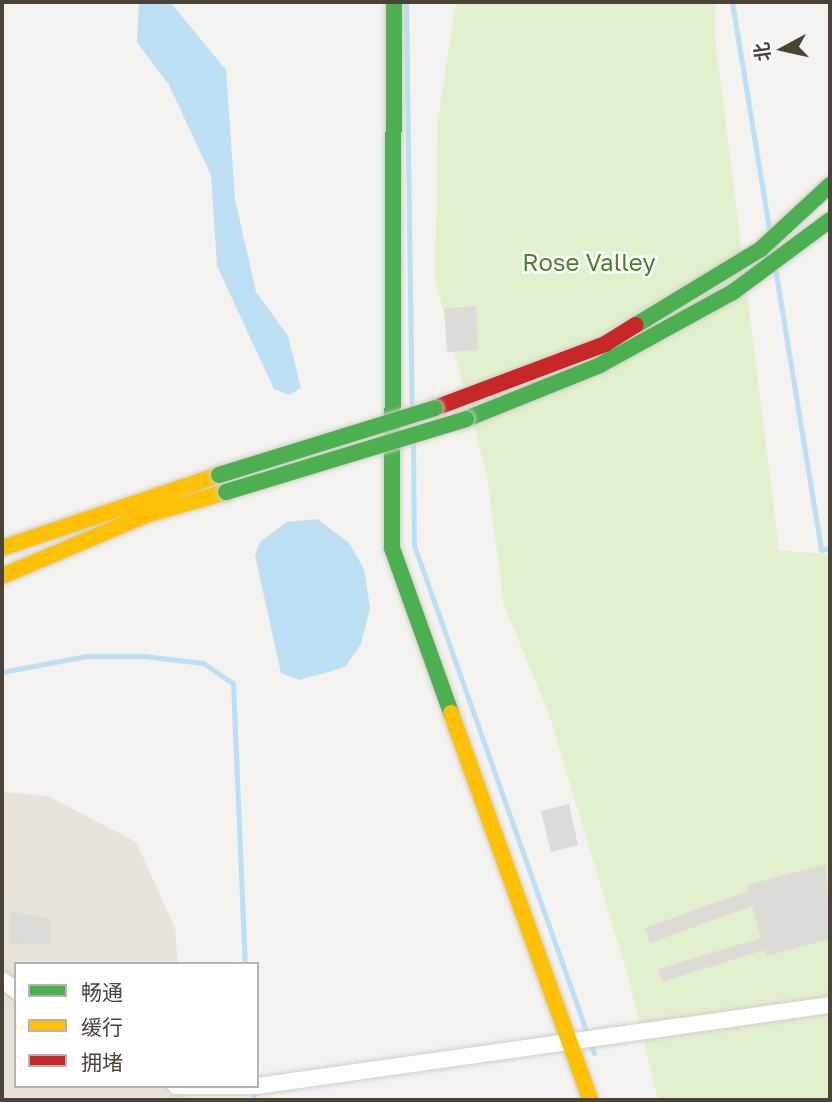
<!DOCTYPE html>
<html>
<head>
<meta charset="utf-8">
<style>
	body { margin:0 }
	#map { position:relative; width:832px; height:1102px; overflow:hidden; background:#f3f2ee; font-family:"Golos Text","Noto Sans SC",sans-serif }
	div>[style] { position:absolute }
	.residential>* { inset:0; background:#e7e3db }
	.green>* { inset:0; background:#e2efcd }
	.water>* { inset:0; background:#bcdff3 }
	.stream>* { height:5px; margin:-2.5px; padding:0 2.5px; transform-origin:2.5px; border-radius:2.5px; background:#bcdff3 }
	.building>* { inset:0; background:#dddbd6 }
	.roads { filter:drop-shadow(0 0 2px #cfcdc8) drop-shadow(0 0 2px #cfcdc8) }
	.street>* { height:16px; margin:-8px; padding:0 8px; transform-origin:8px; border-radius:8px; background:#fdfdfc }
	.fast>* { height:16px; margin:-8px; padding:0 8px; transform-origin:8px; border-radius:8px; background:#4caf50 }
	.slow>* { height:16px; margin:-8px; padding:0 8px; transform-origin:8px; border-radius:8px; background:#ffc107 }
	.jam>* { height:16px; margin:-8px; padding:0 8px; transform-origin:8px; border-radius:8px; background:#c62828 }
	.bridges { filter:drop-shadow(0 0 2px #d3cfc4) drop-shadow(0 0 2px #d3cfc4) }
	.fast-bridge>* { height:16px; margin:-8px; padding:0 8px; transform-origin:8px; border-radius:8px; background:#4caf50 }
	span { translate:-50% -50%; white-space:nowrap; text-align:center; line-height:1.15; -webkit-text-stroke:5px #fff; paint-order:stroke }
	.park-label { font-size:24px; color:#4c8226 }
	.frame { position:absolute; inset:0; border:4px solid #4b4338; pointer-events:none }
	.legend { position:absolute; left:14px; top:962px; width:245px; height:126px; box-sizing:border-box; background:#fff; border:2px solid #b7b4af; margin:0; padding:9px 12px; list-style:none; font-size:21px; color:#4b4338 }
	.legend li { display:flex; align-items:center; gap:14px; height:35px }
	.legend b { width:35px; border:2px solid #b7b4af }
	.north { position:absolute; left:748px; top:14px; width:70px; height:70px; -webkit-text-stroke:5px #fff; paint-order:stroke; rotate:262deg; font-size:19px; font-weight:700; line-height:28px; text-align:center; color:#4b4338 }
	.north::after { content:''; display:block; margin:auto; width:24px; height:32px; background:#4b4338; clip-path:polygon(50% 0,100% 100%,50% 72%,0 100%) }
</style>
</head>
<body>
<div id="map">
	<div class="residential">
		<i style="clip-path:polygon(2px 792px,48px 796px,136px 842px,175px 928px,178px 964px,16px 964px,16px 1086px,187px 1086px,185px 1100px,2px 1100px)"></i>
	</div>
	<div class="green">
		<i style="clip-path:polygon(456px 2px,715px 2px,716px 48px,779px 550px,830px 555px,830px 1100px,658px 1100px,628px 976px,549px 714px,504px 605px,487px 475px,435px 279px,438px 120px)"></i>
	</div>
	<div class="water">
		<i style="clip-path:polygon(139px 2px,170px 2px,226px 70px,235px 199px,256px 292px,288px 336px,301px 388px,290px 395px,274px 389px,217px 266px,211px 175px,169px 85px,137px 42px)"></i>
		<i style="clip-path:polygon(317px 519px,349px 543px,364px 569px,370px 608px,361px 644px,345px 667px,299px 680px,281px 673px,255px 555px,260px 542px,287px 522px)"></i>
	</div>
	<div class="stream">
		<i style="left:406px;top:2px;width:407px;rotate:89.2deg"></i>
		<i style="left:732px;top:2px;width:235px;rotate:80.7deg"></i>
		<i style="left:775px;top:268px;width:286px;rotate:80.7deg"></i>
		<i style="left:821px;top:550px;width:9px;rotate:-13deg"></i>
		<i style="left:413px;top:440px;width:105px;rotate:89.5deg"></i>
		<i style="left:414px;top:545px;width:539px;rotate:70.49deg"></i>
		<i style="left:2px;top:672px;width:86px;rotate:-10.7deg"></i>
		<i style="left:87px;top:656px;width:57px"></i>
		<i style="left:144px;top:656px;width:59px;rotate:6.8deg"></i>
		<i style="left:203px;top:663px;width:36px;rotate:34deg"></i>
		<i style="left:233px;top:683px;width:281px;rotate:87.6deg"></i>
		<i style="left:253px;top:1089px;width:11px;rotate:85deg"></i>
	</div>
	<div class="building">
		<i style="clip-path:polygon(476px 306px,478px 350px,447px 352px,444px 308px)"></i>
		<i style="clip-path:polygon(569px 804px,578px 845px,551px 852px,541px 811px)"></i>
		<i style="clip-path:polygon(826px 864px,830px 939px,766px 956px,764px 950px,662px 982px,658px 969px,761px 938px,752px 906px,650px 943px,645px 928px,748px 891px,747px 885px)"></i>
		<i style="clip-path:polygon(10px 911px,51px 919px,50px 945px,9px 943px)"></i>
	</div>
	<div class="roads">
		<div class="street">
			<i style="left:2px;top:980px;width:17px;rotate:36deg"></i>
			<i style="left:176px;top:1086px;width:75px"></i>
			<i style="left:257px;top:1086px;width:579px;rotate:-8.05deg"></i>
		</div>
		<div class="fast">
			<i style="left:394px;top:2px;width:546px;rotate:90.21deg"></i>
			<i style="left:392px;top:548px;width:175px;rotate:70.3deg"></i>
			<i style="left:636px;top:325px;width:146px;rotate:-31.3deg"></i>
			<i style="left:761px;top:249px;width:94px;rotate:-42.8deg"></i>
			<i style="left:466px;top:419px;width:144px;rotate:-21.9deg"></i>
			<i style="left:600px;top:365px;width:152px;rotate:-28.8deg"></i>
			<i style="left:733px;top:292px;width:121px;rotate:-36.6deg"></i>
		</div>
		<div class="slow">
			<i style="left:2px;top:548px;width:229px;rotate:-18.6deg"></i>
			<i style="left:2px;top:576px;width:160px;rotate:-22.9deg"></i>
			<i style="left:149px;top:514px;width:80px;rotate:-15.9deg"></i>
			<i style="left:451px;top:713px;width:411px;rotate:70.2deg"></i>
		</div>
		<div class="jam">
			<i style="left:435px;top:408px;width:182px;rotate:-20.6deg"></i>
			<i style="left:605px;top:344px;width:36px;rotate:-32deg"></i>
		</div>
	</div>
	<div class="bridges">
		<div class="fast-bridge">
			<i style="left:219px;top:475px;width:226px;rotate:-17.2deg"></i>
			<i style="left:226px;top:492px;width:251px;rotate:-16.9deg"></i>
		</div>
	</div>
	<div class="park-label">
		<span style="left:589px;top:262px">Rose Valley</span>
	</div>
	<div class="frame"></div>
	<ul class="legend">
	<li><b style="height:9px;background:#4caf50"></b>畅通</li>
	<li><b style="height:9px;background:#ffc107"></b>缓行</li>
	<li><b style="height:9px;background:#c62828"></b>拥堵</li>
	</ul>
	<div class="north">北</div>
</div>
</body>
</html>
